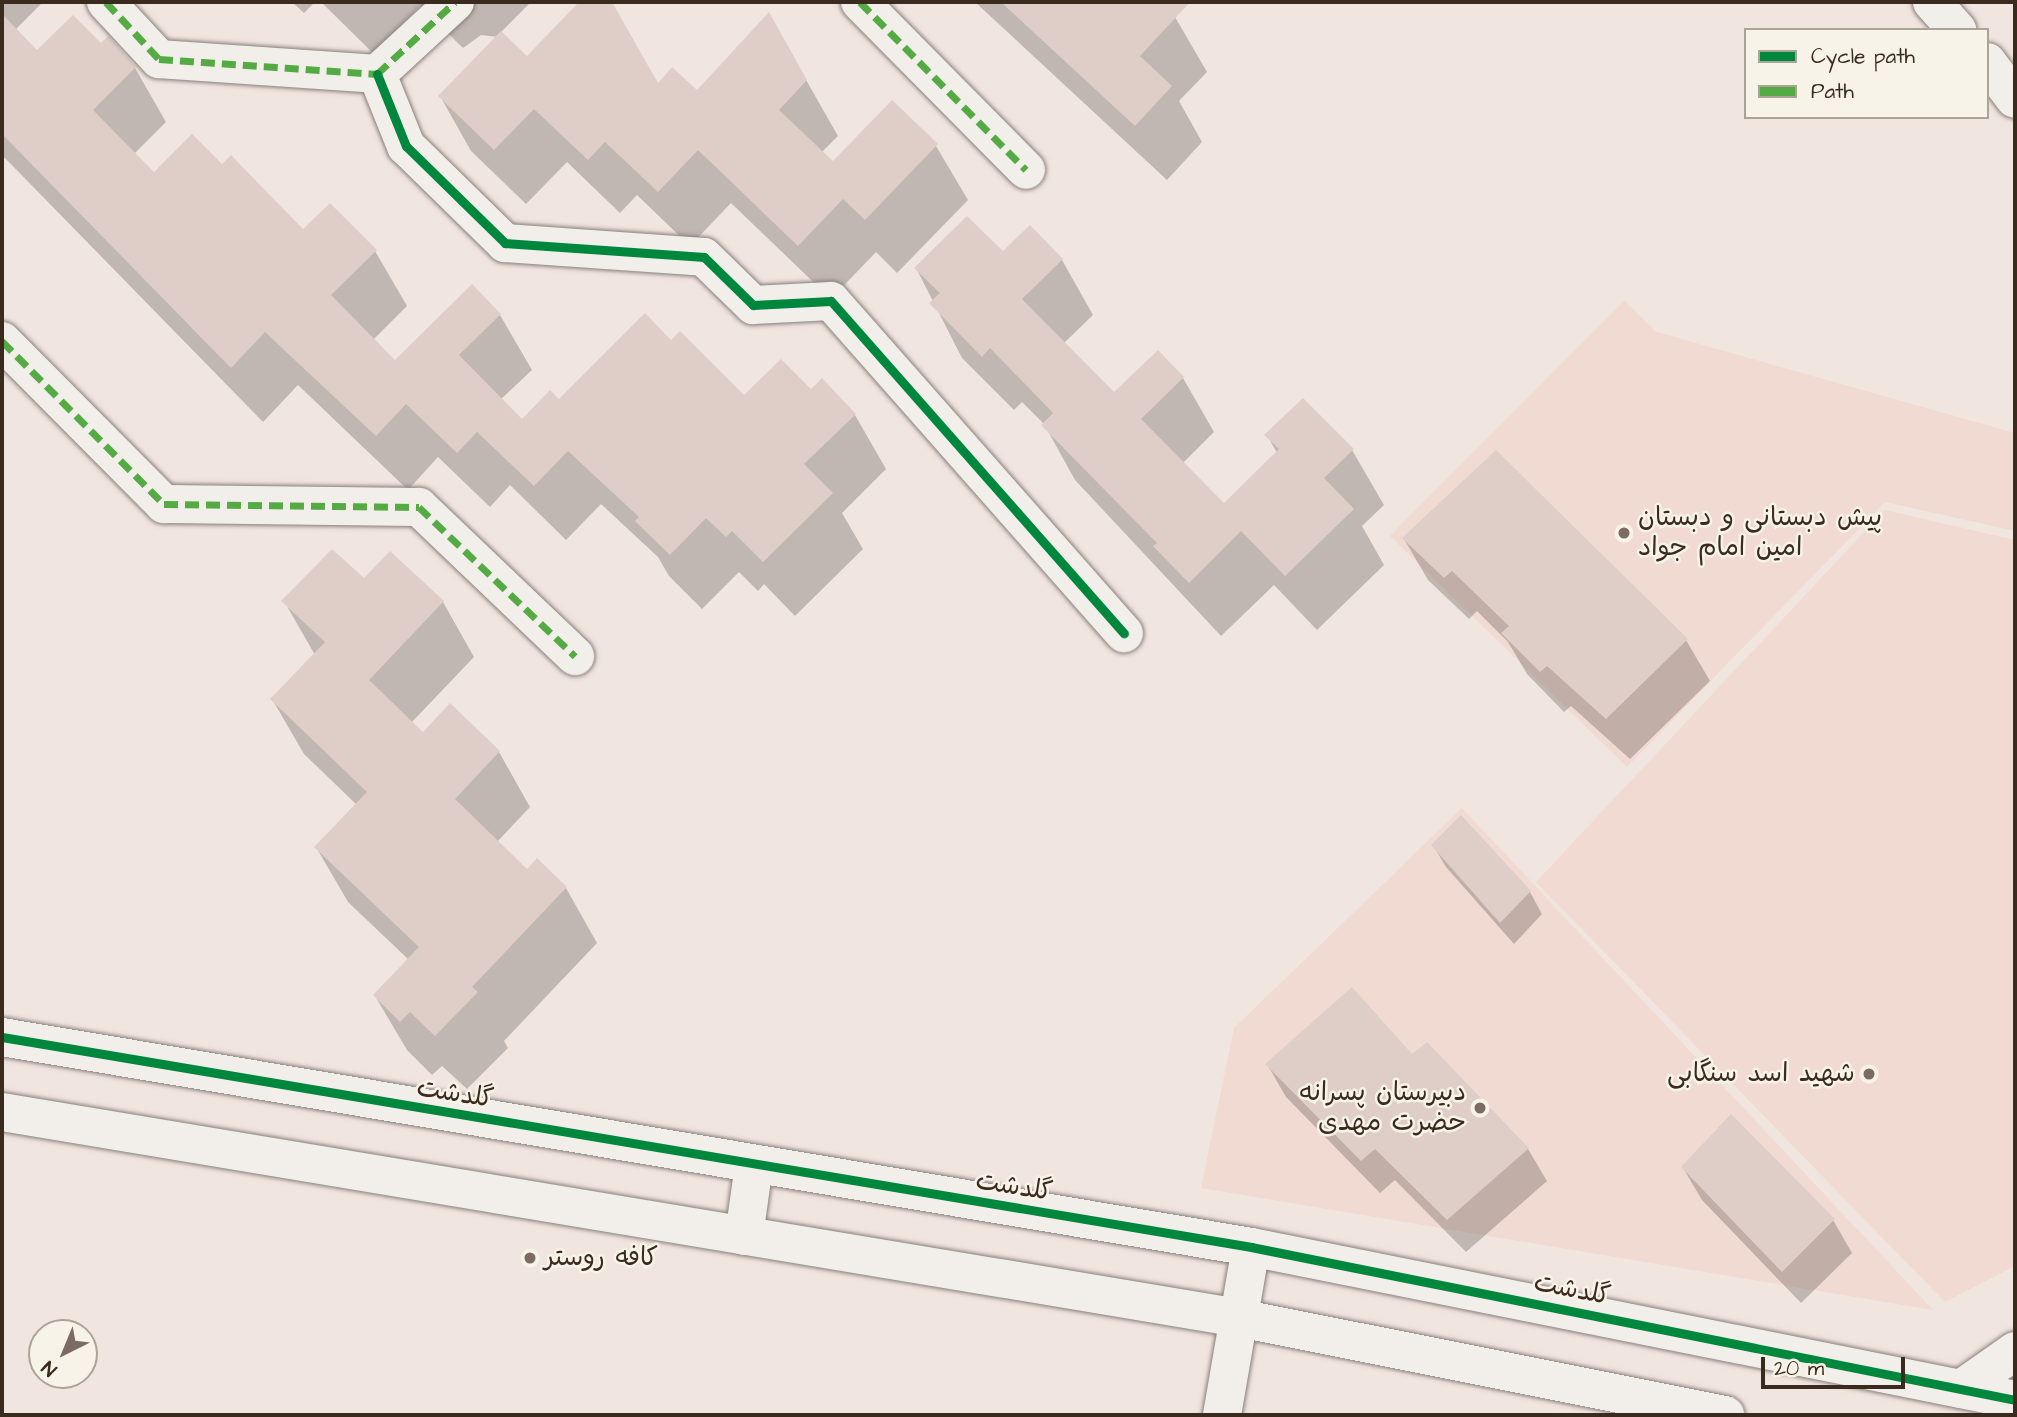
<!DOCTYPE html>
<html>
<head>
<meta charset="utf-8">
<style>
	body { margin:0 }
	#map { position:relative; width:2017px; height:1417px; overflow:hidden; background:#f1e5df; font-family:"Architects Daughter","Playpen Sans Arabic",sans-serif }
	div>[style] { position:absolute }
	.built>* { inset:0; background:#f1dad1 }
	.shadow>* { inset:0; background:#0003 }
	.building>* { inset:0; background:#dfcec7 }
	.roads { filter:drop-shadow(0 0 2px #887f7a) drop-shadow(0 0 2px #887f7a) }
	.minor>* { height:38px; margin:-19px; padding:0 19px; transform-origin:19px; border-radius:19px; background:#f2efeb }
	.quiet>* { height:7px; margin-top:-3.5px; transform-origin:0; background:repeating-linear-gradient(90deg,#55ab43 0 14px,transparent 0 21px) }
	.cycleway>* { height:9px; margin:-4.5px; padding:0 4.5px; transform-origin:4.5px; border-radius:4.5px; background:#00873e }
	.dots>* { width:19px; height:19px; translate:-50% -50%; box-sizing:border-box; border:4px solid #f7f3e8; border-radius:50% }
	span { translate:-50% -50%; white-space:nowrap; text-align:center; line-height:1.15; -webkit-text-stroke:5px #f7f3e8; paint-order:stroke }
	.poi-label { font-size:26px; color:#3b2a1e }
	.left { translate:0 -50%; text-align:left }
	.right { translate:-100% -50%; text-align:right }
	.street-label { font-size:26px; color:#3b2a1e }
	.frame { position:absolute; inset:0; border:4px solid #3b2a1e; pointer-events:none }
	.legend { position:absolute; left:1744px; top:28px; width:245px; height:91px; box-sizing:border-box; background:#f7f3e8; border:2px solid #aca397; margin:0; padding:9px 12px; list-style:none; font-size:21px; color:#3b2a1e }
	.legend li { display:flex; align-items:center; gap:14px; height:35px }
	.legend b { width:35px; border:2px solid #aca397 }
	.north { position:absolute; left:28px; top:1319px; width:70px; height:70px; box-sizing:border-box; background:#f7f3e8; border:2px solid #aca397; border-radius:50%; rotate:223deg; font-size:19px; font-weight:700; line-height:28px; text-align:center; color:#3b2a1e }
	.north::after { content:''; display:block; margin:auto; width:24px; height:32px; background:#7b6b62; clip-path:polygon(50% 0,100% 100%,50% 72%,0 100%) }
	.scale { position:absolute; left:1761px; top:1357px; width:144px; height:32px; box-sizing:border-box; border:4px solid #3b2a1e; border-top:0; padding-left:9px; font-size:21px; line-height:24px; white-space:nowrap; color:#3b2a1e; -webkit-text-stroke:5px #f7f3e8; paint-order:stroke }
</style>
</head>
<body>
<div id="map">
	<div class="built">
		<i style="clip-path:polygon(1624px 301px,1657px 332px,2015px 433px,2015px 531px,1885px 502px,1627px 767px,1390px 536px)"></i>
		<i style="clip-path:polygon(1885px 510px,2015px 540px,2015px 1266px,1945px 1302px,1536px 882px)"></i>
		<i style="clip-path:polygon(1462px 808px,1933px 1310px,1201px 1188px,1234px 1028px)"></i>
	</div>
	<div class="shadow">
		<i style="clip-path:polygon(2px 2px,43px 2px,15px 30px,37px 53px,101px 46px,135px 68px,166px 122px,134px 154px,154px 174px,222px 167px,303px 231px,375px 251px,407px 306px,373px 340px,395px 363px,500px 315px,532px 370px,500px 400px,522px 421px,671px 343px,744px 398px,811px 391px,855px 415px,886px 469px,842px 513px,863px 549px,795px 616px,764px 584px,758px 591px,739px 572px,702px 609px,669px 576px,658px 557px,601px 504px,566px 540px,510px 485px,490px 507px,438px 457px,408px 490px,298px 385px,263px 422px,2px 155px)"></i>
		<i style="clip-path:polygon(292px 2px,315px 2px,304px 13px)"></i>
		<i style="clip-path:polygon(321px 2px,531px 2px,500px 33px,527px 59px,582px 2px,610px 2px,658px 85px,697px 93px,769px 15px,838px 136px,821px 153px,833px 164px,936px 146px,968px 200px,897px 273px,876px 252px,831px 299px,731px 203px,690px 246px,637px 195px,620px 213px,567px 162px,526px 204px,471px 151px,440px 96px,498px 37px,481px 35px,463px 48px,420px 6px,374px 54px)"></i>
		<i style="clip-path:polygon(975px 2px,1088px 2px,1104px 16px,1117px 2px,1159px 2px,1175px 17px,1207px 72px,1179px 101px,1202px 142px,1167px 180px)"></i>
		<i style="clip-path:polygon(1030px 227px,1062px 260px,1093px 315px,1064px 343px,1114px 395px,1183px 378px,1214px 432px,1182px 464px,1224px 505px,1277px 453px,1267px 435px,1352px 450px,1384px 505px,1362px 526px,1384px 565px,1317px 630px,1274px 585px,1221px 636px,1075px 480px,1044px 424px,1022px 402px,1014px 410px,962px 358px,916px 268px,1003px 254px)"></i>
		<i style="clip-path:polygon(1404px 539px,1686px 640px,1710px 681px,1630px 759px,1571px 706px,1564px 712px,1527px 674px,1508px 642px,1477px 611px,1469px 619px,1428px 580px)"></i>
		<i style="clip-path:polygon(364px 581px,443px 602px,474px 657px,411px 723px,423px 734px,450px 705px,499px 752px,530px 807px,497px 842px,527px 872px,566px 888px,597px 943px,504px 1041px,508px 1048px,467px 1089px,442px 1066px,432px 1075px,407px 1050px,375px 996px,409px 960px,348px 902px,316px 847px,357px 805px,304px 754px,272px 699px,315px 655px,284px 601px)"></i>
		<i style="clip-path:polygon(1433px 845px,1530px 892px,1542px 914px,1514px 944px,1446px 867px)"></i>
		<i style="clip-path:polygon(1427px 1044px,1528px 1149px,1547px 1181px,1466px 1252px,1395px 1180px,1380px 1193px,1286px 1097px,1267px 1064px,1412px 1057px)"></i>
		<i style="clip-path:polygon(1683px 1168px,1833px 1220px,1852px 1253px,1801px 1303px,1702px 1200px)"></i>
	</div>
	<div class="building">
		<i style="clip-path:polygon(579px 2px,612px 2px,658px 83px,672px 67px,697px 90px,769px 12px,807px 80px,779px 110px,833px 161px,892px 100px,938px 144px,865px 220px,843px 199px,798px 246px,698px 150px,658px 192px,605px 142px,588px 160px,534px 109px,494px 150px,438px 96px,501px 31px,527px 56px)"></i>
		<i style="clip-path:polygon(1001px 2px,1190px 2px,1140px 56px,1172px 86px,1135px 126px)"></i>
		<i style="clip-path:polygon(2px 14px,37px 50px,73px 15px,101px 43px,108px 36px,136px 67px,93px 110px,154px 172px,192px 134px,222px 164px,231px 155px,303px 229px,330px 203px,377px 250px,331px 295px,395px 360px,472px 284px,501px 314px,459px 355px,522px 419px,550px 390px,559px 399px,645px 313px,671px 340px,680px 331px,744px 395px,781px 359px,811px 389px,822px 378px,856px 414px,804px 464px,833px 493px,763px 562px,732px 531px,726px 537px,706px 518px,670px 555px,635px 521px,639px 517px,568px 451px,534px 486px,477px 432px,457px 453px,406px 404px,376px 436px,265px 332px,231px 368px,2px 134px)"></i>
		<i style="clip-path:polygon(967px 216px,1003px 251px,1030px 225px,1063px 259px,1022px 299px,1114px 392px,1158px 350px,1184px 377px,1141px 419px,1224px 503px,1279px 449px,1264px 435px,1303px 398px,1354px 449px,1324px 478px,1354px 509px,1285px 576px,1241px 531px,1189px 583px,1153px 546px,1157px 543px,1041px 425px,1053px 413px,990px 348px,982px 357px,929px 303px,940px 293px,914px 268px)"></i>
		<i style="clip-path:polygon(1496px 450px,1688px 639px,1606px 719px,1547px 666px,1540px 672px,1501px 633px,1509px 626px,1452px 571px,1444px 578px,1402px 538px)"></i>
		<i style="clip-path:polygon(332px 549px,364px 578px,390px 551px,444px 601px,369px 680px,423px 732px,450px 703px,500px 751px,455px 799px,527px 869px,537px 858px,567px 887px,472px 987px,478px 992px,435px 1036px,410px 1012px,400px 1022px,373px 995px,419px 947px,314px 847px,367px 792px,270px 699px,325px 642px,281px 601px)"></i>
		<i style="clip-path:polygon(1461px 815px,1531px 891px,1500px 923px,1431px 845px)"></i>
		<i style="clip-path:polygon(1352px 987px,1412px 1054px,1427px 1042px,1529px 1148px,1447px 1220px,1375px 1149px,1361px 1161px,1265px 1064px)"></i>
		<i style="clip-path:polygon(1731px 1114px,1835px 1219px,1782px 1272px,1681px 1167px)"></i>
	</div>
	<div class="roads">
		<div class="minor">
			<i style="left:106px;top:2px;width:78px;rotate:47.1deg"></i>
			<i style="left:159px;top:59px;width:219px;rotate:3.9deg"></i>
			<i style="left:377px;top:74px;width:106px;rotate:-42.7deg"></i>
			<i style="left:860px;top:2px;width:236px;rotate:45.3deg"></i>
			<i style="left:1932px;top:2px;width:38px;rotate:48deg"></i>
			<i style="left:1987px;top:62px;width:46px;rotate:52.9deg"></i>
			<i style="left:377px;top:74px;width:78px;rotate:68.1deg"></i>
			<i style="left:406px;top:146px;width:139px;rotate:44.4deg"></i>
			<i style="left:505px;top:243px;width:199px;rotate:4deg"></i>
			<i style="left:704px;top:257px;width:69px;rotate:44.4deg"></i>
			<i style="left:753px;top:305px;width:78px;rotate:-2.9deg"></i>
			<i style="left:831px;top:301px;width:443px;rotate:48.6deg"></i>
			<i style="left:2px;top:341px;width:230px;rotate:45.2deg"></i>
			<i style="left:164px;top:504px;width:255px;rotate:0.7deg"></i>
			<i style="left:419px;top:507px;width:216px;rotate:43.7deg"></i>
			<i style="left:2px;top:1037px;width:1267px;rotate:9.54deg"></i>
			<i style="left:1251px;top:1247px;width:779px;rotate:11.32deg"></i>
			<i style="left:2px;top:1112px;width:1254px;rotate:9.45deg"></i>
			<i style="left:1239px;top:1318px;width:496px;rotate:11.3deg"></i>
			<i style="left:744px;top:1236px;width:72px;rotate:-82deg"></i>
			<i style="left:1961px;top:1389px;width:66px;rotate:-35.1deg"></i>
			<i style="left:1222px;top:1415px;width:170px;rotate:-80.2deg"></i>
		</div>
	</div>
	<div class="quiet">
		<i style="left:106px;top:2px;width:78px;rotate:47.1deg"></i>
		<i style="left:159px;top:59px;width:219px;rotate:3.9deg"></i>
		<i style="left:377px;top:74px;width:106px;rotate:-42.7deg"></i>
		<i style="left:860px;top:2px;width:236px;rotate:45.3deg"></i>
		<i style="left:2px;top:341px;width:230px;rotate:45.2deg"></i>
		<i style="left:164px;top:504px;width:255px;rotate:0.7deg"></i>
		<i style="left:419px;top:507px;width:216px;rotate:43.7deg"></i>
	</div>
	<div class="cycleway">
		<i style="left:377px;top:74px;width:78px;rotate:68.1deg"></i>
		<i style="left:406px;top:146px;width:139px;rotate:44.4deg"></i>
		<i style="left:505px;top:243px;width:199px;rotate:4deg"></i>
		<i style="left:704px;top:257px;width:69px;rotate:44.4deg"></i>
		<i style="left:753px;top:305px;width:78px;rotate:-2.9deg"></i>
		<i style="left:831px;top:301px;width:443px;rotate:48.6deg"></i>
		<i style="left:2px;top:1037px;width:1267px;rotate:9.54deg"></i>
		<i style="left:1251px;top:1247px;width:779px;rotate:11.32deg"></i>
	</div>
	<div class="dots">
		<i style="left:1624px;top:533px;background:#7b6b62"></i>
		<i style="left:1869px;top:1074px;background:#7b6b62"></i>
		<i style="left:1480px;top:1108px;background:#7b6b62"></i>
		<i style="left:530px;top:1258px;background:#7b6b62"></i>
	</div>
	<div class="poi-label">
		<span class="left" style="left:1638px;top:533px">پیش دبستانی و دبستان<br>امین امام جواد</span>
		<span class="right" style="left:1855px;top:1074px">شهید اسد سنگابی</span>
		<span class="right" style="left:1466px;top:1108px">دبیرستان پسرانه<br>حضرت مهدی</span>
		<span class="left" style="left:544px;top:1258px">کافه روستر</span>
	</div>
	<div class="street-label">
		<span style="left:455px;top:1094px;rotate:9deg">گلدشت</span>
		<span style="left:1014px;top:1187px;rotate:9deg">گلدشت</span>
		<span style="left:1572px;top:1290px;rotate:11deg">گلدشت</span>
	</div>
	<div class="frame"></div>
	<ul class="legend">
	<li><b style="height:9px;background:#00873e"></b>Cycle path</li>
	<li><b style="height:9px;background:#55ab43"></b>Path</li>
	</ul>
	<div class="north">N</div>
	<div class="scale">20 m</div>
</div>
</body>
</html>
